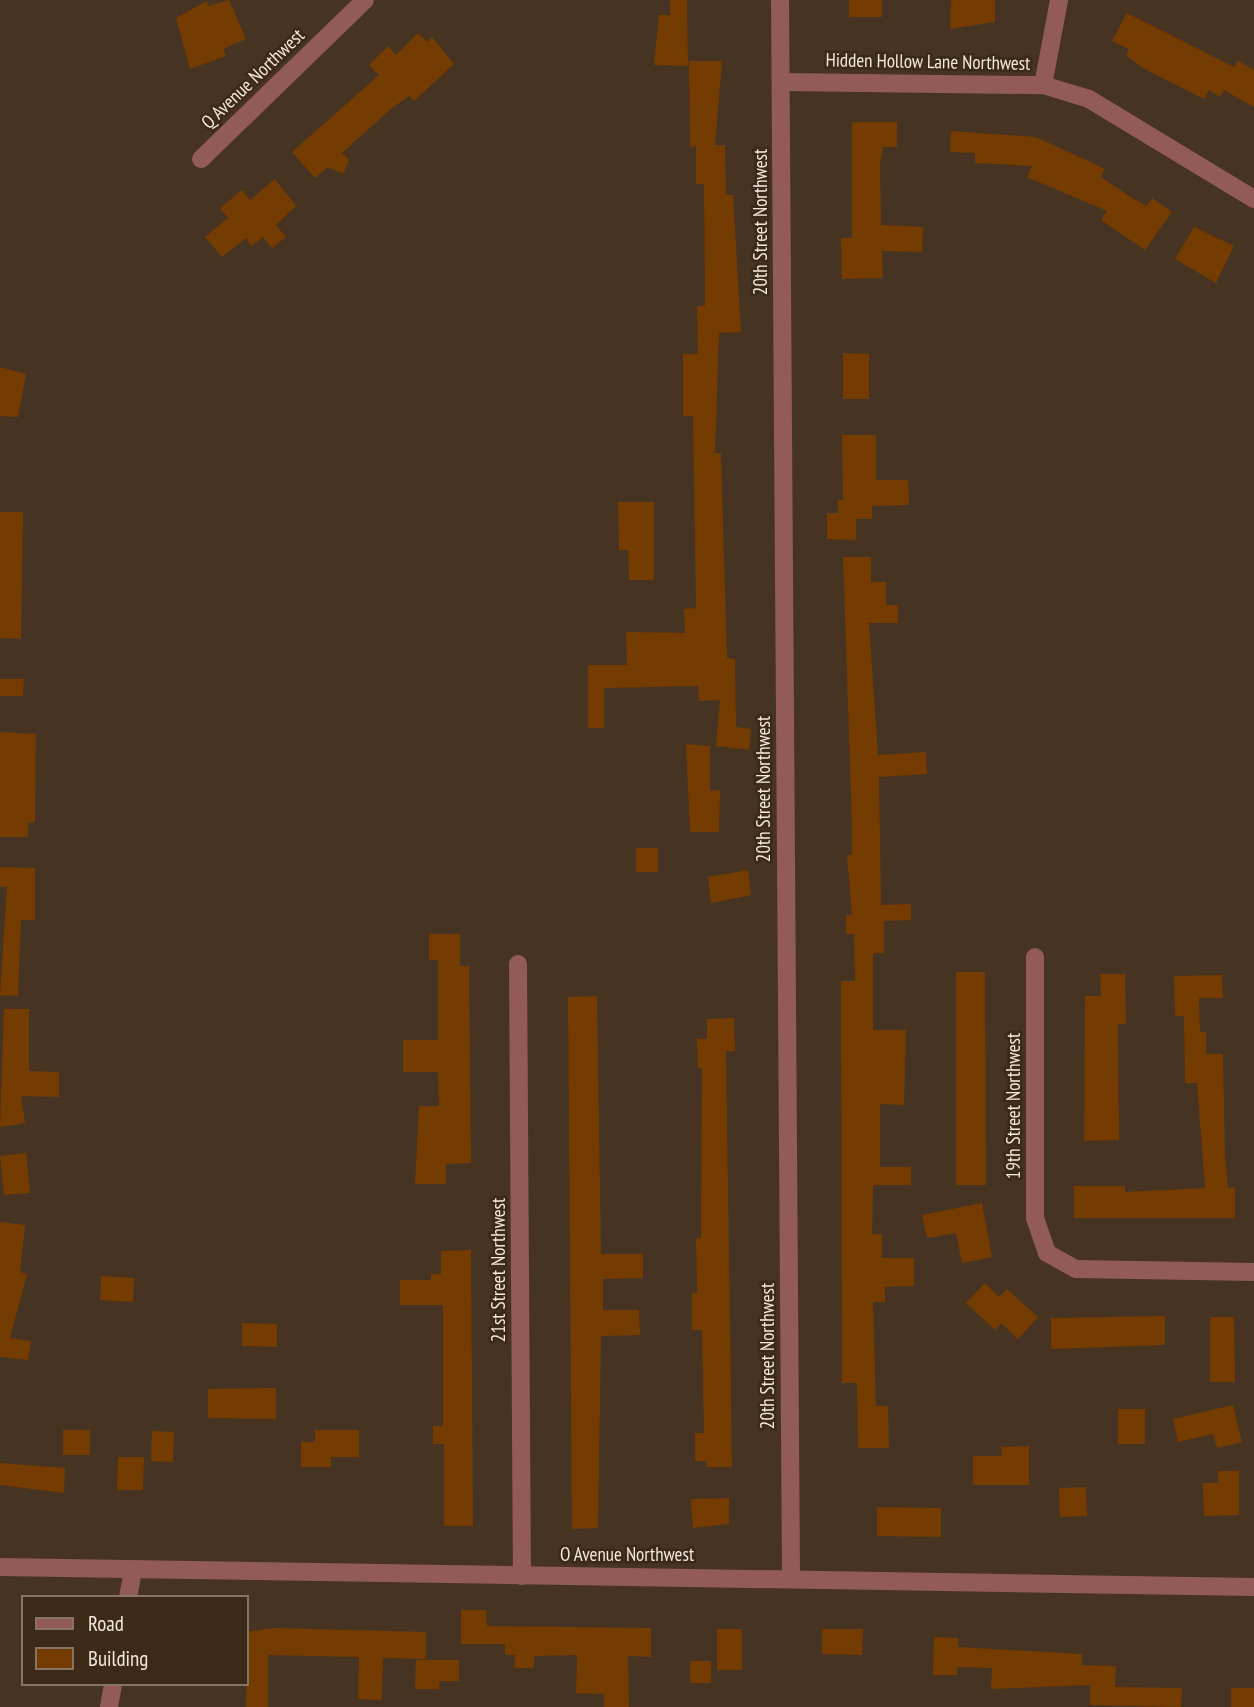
<!DOCTYPE html>
<html>
<head>
<meta charset="utf-8">
<style>
	body { margin:0 }
	#map { position:relative; width:1254px; height:1707px; overflow:hidden; background:#473322; font-family:"PT Sans Narrow",sans-serif }
	div>[style] { position:absolute }
	.building>* { inset:0; background:#753c02 }
	.minor>* { height:18px; margin:-9px; padding:0 9px; transform-origin:9px; border-radius:9px; background:#925b58 }
	span { translate:-50% -50%; white-space:nowrap; text-align:center; line-height:1.15; -webkit-text-stroke:5px #3c2918; paint-order:stroke }
	.street-label { font-size:19px; color:#f4e7dd }
	.legend { position:absolute; left:21px; top:1595px; width:228px; height:91px; box-sizing:border-box; background:#3c2918; border:2px solid #867567; margin:0; padding:9px 12px; list-style:none; font-size:21px; color:#f4e7dd }
	.legend li { display:flex; align-items:center; gap:14px; height:35px }
	.legend b { width:35px; border:2px solid #867567 }
</style>
</head>
<body>
<div id="map">
	<div class="building">
		<i style="clip-path:polygon(229px 0,246px 39px,223px 49px,226px 56px,190px 69px,176px 18px,207px 1px,208px 6px)"></i>
		<i style="clip-path:polygon(670px 0,687px 0,688px 66px,654px 65px,659px 15px,670px 15px)"></i>
		<i style="clip-path:polygon(849px 0,882px 0,882px 17px,849px 17px)"></i>
		<i style="clip-path:polygon(951px 0,995px 0,995px 22px,950px 29px)"></i>
		<i style="clip-path:polygon(1127px 13px,1234px 67px,1238px 61px,1254px 70px,1254px 107px,1224px 90px,1220px 97px,1209px 90px,1204px 99px,1143px 68px,1126px 55px,1129px 49px,1112px 41px)"></i>
		<i style="clip-path:polygon(418px 33px,427px 42px,432px 37px,454px 64px,414px 101px,409px 96px,392px 108px,342px 153px,349px 160px,343px 174px,328px 167px,315px 178px,292px 152px,379px 75px,369px 65px,388px 46px,396px 55px)"></i>
		<i style="clip-path:polygon(689px 61px,722px 61px,715px 145px,725px 145px,726px 195px,733px 195px,741px 332px,719px 333px,715px 453px,721px 453px,727px 658px,735px 659px,736px 727px,751px 729px,749px 750px,716px 746px,720px 700px,699px 701px,698px 686px,604px 688px,604px 728px,588px 728px,588px 665px,627px 665px,626px 632px,685px 633px,684px 609px,696px 608px,693px 416px,683px 416px,683px 354px,698px 354px,697px 306px,705px 306px,704px 184px,696px 184px,696px 146px,690px 147px)"></i>
		<i style="clip-path:polygon(852px 122px,897px 122px,897px 147px,883px 147px,880px 163px,881px 225px,923px 227px,922px 252px,882px 251px,883px 278px,842px 279px,841px 238px,852px 238px)"></i>
		<i style="clip-path:polygon(951px 131px,1036px 137px,1105px 169px,1101px 177px,1132px 198px,1147px 206px,1152px 198px,1172px 212px,1145px 250px,1101px 220px,1107px 211px,1027px 177px,1032px 166px,975px 163px,975px 153px,950px 152px)"></i>
		<i style="clip-path:polygon(275px 179px,296px 206px,276px 225px,286px 237px,272px 248px,263px 237px,251px 246px,246px 238px,222px 257px,205px 237px,228px 218px,220px 208px,242px 190px,250px 200px)"></i>
		<i style="clip-path:polygon(1194px 227px,1234px 246px,1216px 283px,1175px 259px)"></i>
		<i style="clip-path:polygon(843px 353px,869px 354px,869px 399px,843px 399px)"></i>
		<i style="clip-path:polygon(0 367px,26px 374px,18px 417px,0 416px)"></i>
		<i style="clip-path:polygon(842px 435px,876px 435px,876px 480px,908px 480px,909px 505px,872px 506px,872px 519px,856px 519px,856px 540px,827px 539px,827px 513px,838px 513px,838px 500px,843px 500px)"></i>
		<i style="clip-path:polygon(618px 502px,654px 502px,654px 580px,629px 580px,628px 550px,619px 550px)"></i>
		<i style="clip-path:polygon(0 512px,23px 512px,21px 639px,0 638px)"></i>
		<i style="clip-path:polygon(843px 557px,871px 557px,871px 582px,886px 582px,886px 605px,898px 605px,898px 623px,869px 623px,878px 755px,926px 752px,927px 774px,879px 777px,881px 905px,911px 904px,911px 920px,884px 921px,884px 953px,873px 953px,873px 1030px,906px 1030px,904px 1105px,880px 1104px,880px 1167px,911px 1167px,911px 1185px,873px 1185px,872px 1234px,882px 1234px,882px 1258px,914px 1258px,914px 1286px,885px 1287px,885px 1302px,873px 1302px,876px 1406px,888px 1406px,889px 1448px,858px 1448px,857px 1383px,842px 1383px,841px 981px,855px 981px,854px 934px,846px 934px,846px 915px,852px 915px,847px 855px,852px 855px,852px 824px)"></i>
		<i style="clip-path:polygon(0 679px,24px 679px,23px 696px,0 696px)"></i>
		<i style="clip-path:polygon(0 732px,36px 734px,35px 822px,28px 823px,28px 837px,0 837px)"></i>
		<i style="clip-path:polygon(686px 744px,710px 746px,710px 791px,720px 790px,719px 832px,690px 832px)"></i>
		<i style="clip-path:polygon(636px 848px,658px 848px,658px 872px,636px 872px)"></i>
		<i style="clip-path:polygon(0 867px,35px 868px,35px 920px,21px 920px,18px 996px,0 995px,7px 887px,0 887px)"></i>
		<i style="clip-path:polygon(748px 870px,751px 895px,711px 903px,708px 877px)"></i>
		<i style="clip-path:polygon(429px 934px,460px 934px,460px 966px,469px 966px,471px 1163px,446px 1164px,446px 1184px,415px 1184px,419px 1106px,439px 1106px,438px 1072px,403px 1072px,403px 1040px,438px 1040px,438px 960px,429px 960px)"></i>
		<i style="clip-path:polygon(956px 972px,985px 972px,986px 1185px,956px 1185px)"></i>
		<i style="clip-path:polygon(1100px 974px,1125px 974px,1126px 1024px,1118px 1024px,1119px 1140px,1084px 1141px,1085px 996px,1101px 996px)"></i>
		<i style="clip-path:polygon(1222px 975px,1223px 998px,1199px 998px,1200px 1032px,1206px 1032px,1206px 1054px,1223px 1054px,1225px 1155px,1228px 1188px,1235px 1187px,1235px 1218px,1074px 1218px,1074px 1186px,1125px 1186px,1125px 1192px,1205px 1188px,1197px 1083px,1185px 1083px,1184px 1016px,1175px 1016px,1174px 976px)"></i>
		<i style="clip-path:polygon(597px 996px,601px 1254px,643px 1254px,643px 1278px,603px 1279px,603px 1310px,639px 1310px,640px 1335px,601px 1336px,598px 1528px,572px 1529px,568px 997px)"></i>
		<i style="clip-path:polygon(4px 1009px,29px 1009px,29px 1071px,59px 1072px,59px 1097px,21px 1096px,25px 1123px,0 1127px)"></i>
		<i style="clip-path:polygon(734px 1018px,735px 1051px,726px 1051px,732px 1467px,706px 1467px,706px 1461px,695px 1461px,695px 1433px,704px 1433px,702px 1330px,692px 1330px,692px 1293px,697px 1293px,696px 1238px,701px 1238px,702px 1068px,698px 1068px,697px 1039px,707px 1039px,707px 1019px)"></i>
		<i style="clip-path:polygon(26px 1153px,30px 1193px,4px 1195px,0 1156px)"></i>
		<i style="clip-path:polygon(982px 1203px,992px 1257px,962px 1263px,956px 1233px,927px 1238px,922px 1215px)"></i>
		<i style="clip-path:polygon(0 1222px,25px 1225px,20px 1272px,27px 1274px,10px 1338px,31px 1341px,28px 1360px,0 1357px)"></i>
		<i style="clip-path:polygon(471px 1250px,473px 1526px,444px 1526px,444px 1444px,433px 1444px,433px 1426px,443px 1426px,443px 1305px,400px 1305px,400px 1280px,431px 1280px,431px 1274px,441px 1274px,441px 1251px)"></i>
		<i style="clip-path:polygon(101px 1276px,134px 1278px,133px 1302px,100px 1300px)"></i>
		<i style="clip-path:polygon(985px 1283px,999px 1297px,1007px 1289px,1038px 1317px,1018px 1339px,1001px 1323px,995px 1330px,966px 1303px)"></i>
		<i style="clip-path:polygon(1165px 1316px,1165px 1345px,1051px 1349px,1051px 1318px)"></i>
		<i style="clip-path:polygon(1210px 1317px,1234px 1317px,1235px 1382px,1210px 1382px)"></i>
		<i style="clip-path:polygon(242px 1323px,277px 1324px,277px 1347px,242px 1346px)"></i>
		<i style="clip-path:polygon(276px 1388px,276px 1419px,208px 1418px,208px 1389px)"></i>
		<i style="clip-path:polygon(1233px 1405px,1242px 1442px,1217px 1448px,1213px 1434px,1178px 1442px,1173px 1419px)"></i>
		<i style="clip-path:polygon(1118px 1409px,1145px 1409px,1145px 1444px,1118px 1444px)"></i>
		<i style="clip-path:polygon(63px 1430px,90px 1430px,90px 1455px,63px 1455px)"></i>
		<i style="clip-path:polygon(315px 1430px,359px 1430px,359px 1457px,331px 1457px,331px 1467px,301px 1467px,301px 1442px,315px 1442px)"></i>
		<i style="clip-path:polygon(152px 1431px,174px 1432px,173px 1462px,151px 1461px)"></i>
		<i style="clip-path:polygon(1029px 1446px,1029px 1485px,973px 1485px,973px 1456px,1002px 1456px,1001px 1447px)"></i>
		<i style="clip-path:polygon(118px 1457px,144px 1457px,143px 1490px,117px 1490px)"></i>
		<i style="clip-path:polygon(0 1463px,65px 1468px,64px 1493px,0 1485px)"></i>
		<i style="clip-path:polygon(1218px 1471px,1239px 1471px,1239px 1515px,1204px 1516px,1203px 1483px,1218px 1483px)"></i>
		<i style="clip-path:polygon(1086px 1487px,1087px 1516px,1060px 1517px,1059px 1488px)"></i>
		<i style="clip-path:polygon(729px 1498px,729px 1524px,693px 1528px,691px 1499px)"></i>
		<i style="clip-path:polygon(877px 1507px,941px 1508px,941px 1537px,877px 1536px)"></i>
		<i style="clip-path:polygon(461px 1610px,486px 1610px,487px 1626px,651px 1628px,651px 1657px,628px 1656px,629px 1707px,604px 1707px,604px 1694px,576px 1693px,577px 1655px,534px 1656px,534px 1668px,514px 1668px,515px 1655px,505px 1655px,505px 1644px,461px 1644px)"></i>
		<i style="clip-path:polygon(274px 1628px,426px 1632px,426px 1659px,383px 1658px,382px 1700px,358px 1699px,359px 1657px,268px 1655px,268px 1707px,246px 1707px,247px 1632px)"></i>
		<i style="clip-path:polygon(717px 1629px,742px 1629px,742px 1670px,717px 1670px)"></i>
		<i style="clip-path:polygon(822px 1629px,863px 1629px,862px 1655px,822px 1654px)"></i>
		<i style="clip-path:polygon(934px 1637px,958px 1638px,958px 1647px,1082px 1654px,1082px 1665px,1116px 1666px,1115px 1687px,1182px 1688px,1181px 1707px,1090px 1705px,1090px 1685px,991px 1689px,992px 1668px,957px 1667px,957px 1675px,933px 1675px)"></i>
		<i style="clip-path:polygon(416px 1660px,459px 1660px,459px 1681px,440px 1681px,439px 1689px,415px 1689px)"></i>
		<i style="clip-path:polygon(690px 1661px,711px 1661px,711px 1683px,690px 1683px)"></i>
		<i style="clip-path:polygon(1231px 1688px,1254px 1688px,1254px 1707px,1231px 1707px)"></i>
	</div>
	<div class="minor">
		<i style="left:780px;top:0;width:1578px;rotate:89.6deg"></i>
		<i style="left:782px;top:82px;width:261px;rotate:0.7deg"></i>
		<i style="left:1043px;top:85px;width:48px;rotate:16.9deg"></i>
		<i style="left:1089px;top:99px;width:193px;rotate:31.2deg"></i>
		<i style="left:1043px;top:85px;width:86px;rotate:-79.3deg"></i>
		<i style="left:201px;top:159px;width:228px;rotate:-44.1deg"></i>
		<i style="left:1035px;top:957px;width:261px;rotate:90deg"></i>
		<i style="left:1035px;top:1218px;width:37px;rotate:71deg"></i>
		<i style="left:1047px;top:1253px;width:33px;rotate:29deg"></i>
		<i style="left:1076px;top:1269px;width:178px;rotate:1deg"></i>
		<i style="left:518px;top:964px;width:612px;rotate:89.63deg"></i>
		<i style="left:0;top:1567px;width:1254px;rotate:0.91deg"></i>
		<i style="left:128px;top:1597px;width:26px;rotate:-79deg"></i>
		<i style="left:109px;top:1707px;width:23px;rotate:-80deg"></i>
	</div>
	<div class="street-label">
		<span style="left:928px;top:62px;rotate:1deg">Hidden Hollow Lane Northwest</span>
		<span style="left:253px;top:79px;rotate:-44deg">Q Avenue Northwest</span>
		<span style="left:761px;top:222px;rotate:-90deg">20th Street Northwest</span>
		<span style="left:764px;top:789px;rotate:-90deg">20th Street Northwest</span>
		<span style="left:1014px;top:1106px;rotate:-90deg">19th Street Northwest</span>
		<span style="left:499px;top:1270px;rotate:-90deg">21st Street Northwest</span>
		<span style="left:768px;top:1356px;rotate:-90deg">20th Street Northwest</span>
		<span style="left:627px;top:1555px">O Avenue Northwest</span>
	</div>
	<ul class="legend">
	<li><b style="height:9px;background:#925b58"></b>Road</li>
	<li><b style="height:19px;background:#753c02"></b>Building</li>
	</ul>
</div>
</body>
</html>
